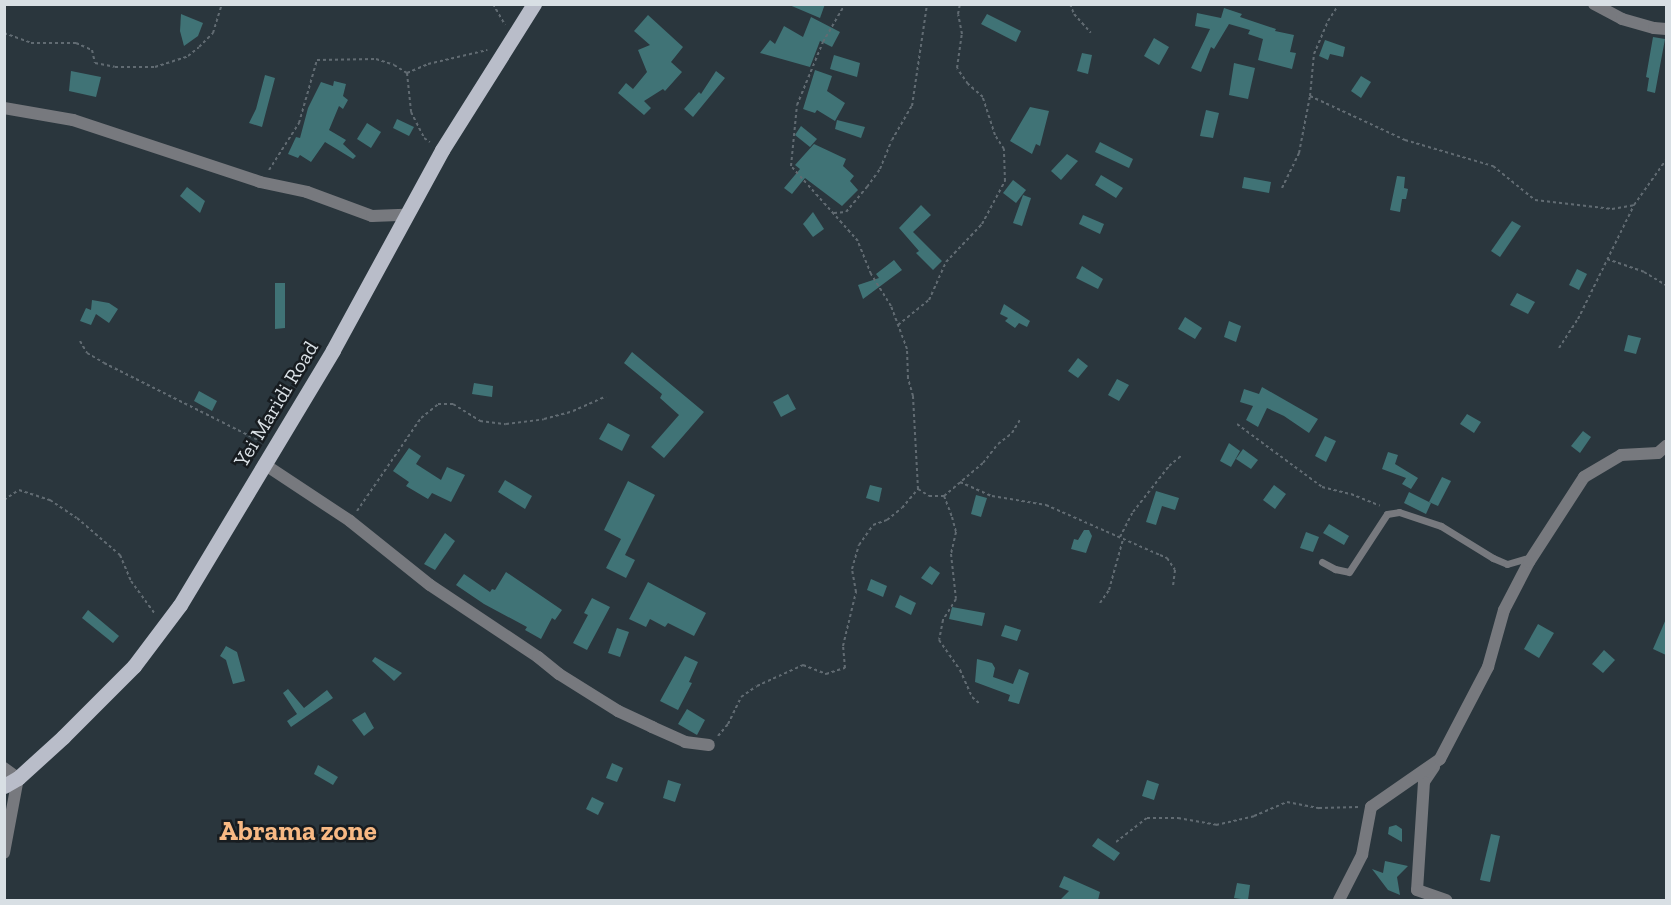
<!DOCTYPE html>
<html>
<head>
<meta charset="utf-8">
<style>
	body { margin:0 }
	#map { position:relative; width:1671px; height:905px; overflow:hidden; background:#2a363d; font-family:"Zilla Slab",serif }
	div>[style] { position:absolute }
	.building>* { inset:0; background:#407376 }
	.path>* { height:2px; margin-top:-1px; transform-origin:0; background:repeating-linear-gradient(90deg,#616b72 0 3px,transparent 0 6px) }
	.service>* { height:7px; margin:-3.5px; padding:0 3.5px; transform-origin:3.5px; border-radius:3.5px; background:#77797e }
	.minor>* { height:12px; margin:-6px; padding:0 6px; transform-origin:6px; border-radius:6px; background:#77797e }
	.primary>* { height:15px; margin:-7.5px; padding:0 7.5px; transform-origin:7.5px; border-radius:7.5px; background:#b9bdc9 }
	span { translate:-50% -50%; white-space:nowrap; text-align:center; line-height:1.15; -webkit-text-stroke:5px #171c20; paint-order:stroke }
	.street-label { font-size:21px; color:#d8dfe4 }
	.district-label { font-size:27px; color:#f8b984; font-weight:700 }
	.frame { position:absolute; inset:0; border:6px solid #d8dfe4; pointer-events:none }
</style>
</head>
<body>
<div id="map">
	<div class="building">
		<i style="clip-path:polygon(787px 4px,825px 4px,820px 18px)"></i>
		<i style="clip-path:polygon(1224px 8px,1242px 14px,1240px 17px,1276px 29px,1275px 31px,1294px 35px,1290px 52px,1296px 53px,1292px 69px,1258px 60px,1263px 39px,1248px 34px,1250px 30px,1229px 24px,1214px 49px,1211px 47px,1201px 72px,1191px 68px,1210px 29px,1195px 26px,1197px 13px,1221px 18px)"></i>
		<i style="clip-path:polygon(181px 14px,203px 23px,198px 36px,184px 46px,180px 31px)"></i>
		<i style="clip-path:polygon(987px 14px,1021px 31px,1016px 42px,981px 24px)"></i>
		<i style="clip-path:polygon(648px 15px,683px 47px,671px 62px,682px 72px,665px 91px,663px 89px,644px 101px,651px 108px,644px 115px,618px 93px,626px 83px,633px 89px,647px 72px,638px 50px,650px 45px,634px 31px)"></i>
		<i style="clip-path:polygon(811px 17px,840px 32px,832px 47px,820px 41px,810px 67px,760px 53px,770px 40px,775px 44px,784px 26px,803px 37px)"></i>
		<i style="clip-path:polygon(1653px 37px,1665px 39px,1655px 93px,1647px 91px,1649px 78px,1646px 77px)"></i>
		<i style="clip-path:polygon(1154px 38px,1169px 47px,1159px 65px,1144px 56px)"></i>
		<i style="clip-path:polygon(1325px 40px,1345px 47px,1343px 57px,1330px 54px,1328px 60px,1319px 56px)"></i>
		<i style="clip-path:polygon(1082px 53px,1092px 55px,1088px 74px,1077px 71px)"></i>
		<i style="clip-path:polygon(834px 55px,860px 63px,857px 77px,830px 69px)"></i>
		<i style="clip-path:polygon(1234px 63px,1255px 68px,1248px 99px,1229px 95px)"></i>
		<i style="clip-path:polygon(815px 70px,832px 76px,827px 91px,845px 103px,835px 121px,817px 110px,815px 113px,803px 109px)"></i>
		<i style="clip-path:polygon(71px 71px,101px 77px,96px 97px,69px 91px)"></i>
		<i style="clip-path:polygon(716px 71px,725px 78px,693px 117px,684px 109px,699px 92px,701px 94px)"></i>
		<i style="clip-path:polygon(265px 75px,275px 78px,262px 127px,249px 123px,256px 109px)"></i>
		<i style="clip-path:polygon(1361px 76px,1371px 82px,1361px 98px,1351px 91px)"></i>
		<i style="clip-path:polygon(334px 81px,346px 84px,343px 96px,348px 100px,343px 109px,339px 106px,329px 130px,346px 140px,343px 144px,356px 156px,353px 159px,325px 142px,311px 162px,300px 155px,298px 158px,288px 154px,296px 137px,300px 138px,308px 108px,321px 82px,333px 86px)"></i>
		<i style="clip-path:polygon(1030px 107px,1049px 111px,1040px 146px,1036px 144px,1032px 154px,1010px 141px)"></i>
		<i style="clip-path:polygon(1206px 110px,1219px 113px,1213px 138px,1200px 136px)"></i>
		<i style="clip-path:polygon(397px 119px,414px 127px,409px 136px,393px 128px)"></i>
		<i style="clip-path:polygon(837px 120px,865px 127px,861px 138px,835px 129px)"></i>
		<i style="clip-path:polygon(367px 123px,381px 132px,371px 148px,357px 139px)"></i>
		<i style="clip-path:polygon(801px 126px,817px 139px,810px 147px,795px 135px)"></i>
		<i style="clip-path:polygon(1100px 142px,1133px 159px,1129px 168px,1095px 152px)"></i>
		<i style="clip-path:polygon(814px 144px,846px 159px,843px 166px,854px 176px,850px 181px,858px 190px,842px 206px,805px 178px,792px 194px,784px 188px,800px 169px,795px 165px)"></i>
		<i style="clip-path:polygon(1067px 154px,1078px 161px,1061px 180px,1051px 171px)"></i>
		<i style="clip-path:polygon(1101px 175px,1123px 188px,1116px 198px,1095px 185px)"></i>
		<i style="clip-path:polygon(1397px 176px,1405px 177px,1404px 188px,1408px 189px,1406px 199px,1402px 199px,1400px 212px,1390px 210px)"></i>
		<i style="clip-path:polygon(1244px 177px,1271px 182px,1269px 193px,1242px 188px)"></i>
		<i style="clip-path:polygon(1013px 180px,1026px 190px,1016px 203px,1003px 193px)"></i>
		<i style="clip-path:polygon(187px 187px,205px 201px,200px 213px,180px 196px)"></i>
		<i style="clip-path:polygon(1023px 195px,1031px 198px,1022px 226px,1013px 223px)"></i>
		<i style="clip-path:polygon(921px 205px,931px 215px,913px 232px,942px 261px,933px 270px,916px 253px,919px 251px,899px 228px)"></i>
		<i style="clip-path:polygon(813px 212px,824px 229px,813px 237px,803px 224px)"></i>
		<i style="clip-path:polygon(1083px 215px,1104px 224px,1100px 234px,1079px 224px)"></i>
		<i style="clip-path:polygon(1512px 221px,1521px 226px,1500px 257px,1491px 251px)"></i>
		<i style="clip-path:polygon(894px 260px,902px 270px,863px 299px,858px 285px,879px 278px,876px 274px)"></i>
		<i style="clip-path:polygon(1082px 266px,1103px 279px,1098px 289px,1076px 278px)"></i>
		<i style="clip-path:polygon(1577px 269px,1587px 274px,1579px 290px,1569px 285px)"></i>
		<i style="clip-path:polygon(275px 283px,285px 283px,285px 328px,275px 329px)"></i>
		<i style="clip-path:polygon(1517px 293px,1535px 302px,1528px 314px,1510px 305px)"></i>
		<i style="clip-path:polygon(92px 300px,109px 303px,118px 309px,109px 323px,96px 314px,91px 325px,80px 321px,86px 308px,91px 310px)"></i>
		<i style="clip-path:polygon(1004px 304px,1030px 321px,1027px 327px,1019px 323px,1015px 328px,1005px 321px,1008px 318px,1000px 314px)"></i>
		<i style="clip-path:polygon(1185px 317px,1202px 328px,1195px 339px,1178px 329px)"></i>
		<i style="clip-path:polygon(1229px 321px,1241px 326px,1236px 342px,1224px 337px)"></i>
		<i style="clip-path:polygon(1628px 335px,1641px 338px,1636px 354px,1624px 351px)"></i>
		<i style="clip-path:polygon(632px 352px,704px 412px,664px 458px,651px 447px,679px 415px,660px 398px,662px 394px,624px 363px)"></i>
		<i style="clip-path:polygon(1078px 358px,1088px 366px,1078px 378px,1068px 371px)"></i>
		<i style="clip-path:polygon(1117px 379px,1129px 385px,1119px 401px,1108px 395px)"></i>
		<i style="clip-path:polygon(474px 383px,493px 386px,492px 397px,472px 394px)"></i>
		<i style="clip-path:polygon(1262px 387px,1318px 419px,1309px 433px,1284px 416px,1267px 408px,1258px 427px,1246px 420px,1253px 406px,1240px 402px,1244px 389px,1259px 394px)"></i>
		<i style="clip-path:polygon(199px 391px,217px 401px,212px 411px,194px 401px)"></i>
		<i style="clip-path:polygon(788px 394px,796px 409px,781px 417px,773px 402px)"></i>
		<i style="clip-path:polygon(1467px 414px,1481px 422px,1474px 433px,1460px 424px)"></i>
		<i style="clip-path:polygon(608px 423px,630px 435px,622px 451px,599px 439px)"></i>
		<i style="clip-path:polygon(1583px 431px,1591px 437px,1580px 453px,1571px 446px)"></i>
		<i style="clip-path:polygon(1325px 436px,1336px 441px,1326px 462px,1315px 456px)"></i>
		<i style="clip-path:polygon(1229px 443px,1240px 451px,1231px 467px,1220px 461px)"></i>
		<i style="clip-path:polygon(409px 448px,421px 456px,416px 464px,441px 480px,447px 467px,465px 475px,451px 502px,432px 493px,428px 499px,406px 486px,409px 482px,393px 471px)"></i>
		<i style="clip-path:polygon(1243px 449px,1258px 460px,1251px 469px,1236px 459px)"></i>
		<i style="clip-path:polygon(1388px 452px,1398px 455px,1395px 464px,1418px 478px,1411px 489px,1402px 484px,1406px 478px,1382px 469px)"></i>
		<i style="clip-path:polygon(1442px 477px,1451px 481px,1438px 506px,1429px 502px)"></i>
		<i style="clip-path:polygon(505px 480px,532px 496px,525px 509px,498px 492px)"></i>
		<i style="clip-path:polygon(628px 481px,655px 495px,625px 555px,635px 560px,626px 578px,606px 568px,621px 539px,604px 530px)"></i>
		<i style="clip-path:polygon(870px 485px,882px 488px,879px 502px,866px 498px)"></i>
		<i style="clip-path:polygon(1274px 485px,1286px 494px,1275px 509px,1263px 500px)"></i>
		<i style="clip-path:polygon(1156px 491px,1179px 498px,1175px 510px,1162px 506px,1156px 525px,1146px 522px)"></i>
		<i style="clip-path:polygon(1409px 492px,1431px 503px,1426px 514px,1404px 503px)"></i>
		<i style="clip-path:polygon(976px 495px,987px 498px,981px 517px,971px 514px)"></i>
		<i style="clip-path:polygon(1329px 524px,1349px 536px,1344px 545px,1323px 533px)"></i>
		<i style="clip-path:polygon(1084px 530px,1089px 530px,1092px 536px,1086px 553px,1071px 549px,1074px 539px,1078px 540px)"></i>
		<i style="clip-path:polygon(1306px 532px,1319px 537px,1313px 552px,1300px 548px)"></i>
		<i style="clip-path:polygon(445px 533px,455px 541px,435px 570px,424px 564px)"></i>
		<i style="clip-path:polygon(930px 566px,940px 573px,932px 585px,921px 578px)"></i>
		<i style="clip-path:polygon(506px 572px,562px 610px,555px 620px,552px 618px,541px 639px,525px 630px,527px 627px,484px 604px,456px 585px,464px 574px,490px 592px,492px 589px,495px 590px)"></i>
		<i style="clip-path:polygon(871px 579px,887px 586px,883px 597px,867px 590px)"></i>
		<i style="clip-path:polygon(648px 582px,706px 613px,694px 636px,668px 623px,665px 627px,650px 619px,646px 627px,629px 619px)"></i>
		<i style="clip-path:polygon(900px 595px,916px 603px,911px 615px,895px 607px)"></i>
		<i style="clip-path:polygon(592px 598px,610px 607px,587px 650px,573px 643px,588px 615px,584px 613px)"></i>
		<i style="clip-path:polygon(952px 607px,985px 613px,982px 626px,949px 619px)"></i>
		<i style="clip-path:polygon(88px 610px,119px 636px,113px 643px,82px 618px)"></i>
		<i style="clip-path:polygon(1666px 619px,1666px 655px,1653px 649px)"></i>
		<i style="clip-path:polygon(1538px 624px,1554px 633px,1539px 658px,1524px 649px)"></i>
		<i style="clip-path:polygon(1005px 625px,1021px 630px,1017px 641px,1001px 636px)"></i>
		<i style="clip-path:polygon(617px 628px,629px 632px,620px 657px,608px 653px)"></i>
		<i style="clip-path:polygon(226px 646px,237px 652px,245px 681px,233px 684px,226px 660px,220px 656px)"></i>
		<i style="clip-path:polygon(1604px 650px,1615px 660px,1603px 673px,1592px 664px)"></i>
		<i style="clip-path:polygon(685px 656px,698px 662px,689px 682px,692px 683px,678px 710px,660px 701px)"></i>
		<i style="clip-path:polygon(375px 657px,402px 673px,394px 681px,372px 661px)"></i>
		<i style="clip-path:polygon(977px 659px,992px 663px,995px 668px,993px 677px,1013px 684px,1019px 669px,1029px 673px,1019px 704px,1008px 701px,1010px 695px,975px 682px)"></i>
		<i style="clip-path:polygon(288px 689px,304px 708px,327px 690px,333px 698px,291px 727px,287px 721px,297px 714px,283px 693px)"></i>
		<i style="clip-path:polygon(687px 709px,705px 720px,697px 735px,678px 724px)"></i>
		<i style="clip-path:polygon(365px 712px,374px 728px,364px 736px,352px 720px)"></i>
		<i style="clip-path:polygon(612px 763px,623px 768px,617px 782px,606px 778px)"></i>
		<i style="clip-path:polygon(318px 765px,338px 777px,333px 785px,314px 774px)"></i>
		<i style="clip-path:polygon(668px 780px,681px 784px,675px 802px,663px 798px)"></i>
		<i style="clip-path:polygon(1147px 780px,1159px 784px,1154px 800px,1142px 796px)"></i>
		<i style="clip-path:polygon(592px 797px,604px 803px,598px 815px,586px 809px)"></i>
		<i style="clip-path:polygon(1396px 825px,1402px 829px,1402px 842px,1388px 834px,1389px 827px)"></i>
		<i style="clip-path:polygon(1491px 834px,1500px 836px,1490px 882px,1480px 880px)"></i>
		<i style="clip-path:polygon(1098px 838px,1120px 853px,1114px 861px,1092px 846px)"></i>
		<i style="clip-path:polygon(1385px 861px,1408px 866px,1397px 877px,1400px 895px,1388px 890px,1372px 869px,1383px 873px)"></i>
		<i style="clip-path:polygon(1064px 876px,1100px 892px,1098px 900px,1060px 900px,1069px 891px,1059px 887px)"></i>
		<i style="clip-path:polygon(1237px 883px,1250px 885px,1248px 900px,1234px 898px)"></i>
	</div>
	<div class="path">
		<i style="left:493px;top:4px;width:24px;rotate:60deg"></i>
		<i style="left:1070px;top:4px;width:11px;rotate:68deg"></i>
		<i style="left:1074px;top:14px;width:25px;rotate:48deg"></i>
		<i style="left:4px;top:33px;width:29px;rotate:20deg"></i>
		<i style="left:31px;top:43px;width:45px"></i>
		<i style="left:76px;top:43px;width:17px;rotate:24deg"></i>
		<i style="left:92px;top:50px;width:13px;rotate:77deg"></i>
		<i style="left:95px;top:63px;width:20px;rotate:11deg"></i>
		<i style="left:115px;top:67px;width:40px"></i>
		<i style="left:155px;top:67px;width:35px;rotate:-18deg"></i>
		<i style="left:188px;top:56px;width:14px;rotate:-39deg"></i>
		<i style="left:199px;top:47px;width:20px;rotate:-45deg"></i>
		<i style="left:213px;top:33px;width:30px;rotate:-73deg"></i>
		<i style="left:407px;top:73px;width:39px;rotate:84deg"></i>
		<i style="left:411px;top:112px;width:29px;rotate:63deg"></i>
		<i style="left:424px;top:138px;width:7px;rotate:34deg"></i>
		<i style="left:1310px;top:96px;width:105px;rotate:24.9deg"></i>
		<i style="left:1405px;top:140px;width:92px;rotate:16.5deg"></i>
		<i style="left:1493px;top:166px;width:54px;rotate:39deg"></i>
		<i style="left:1535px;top:200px;width:78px;rotate:6.7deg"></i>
		<i style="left:1612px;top:209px;width:22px;rotate:-10deg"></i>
		<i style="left:269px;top:170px;width:56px;rotate:-57.4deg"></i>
		<i style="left:299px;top:123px;width:66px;rotate:-74.1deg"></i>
		<i style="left:317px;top:60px;width:59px;rotate:-1deg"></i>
		<i style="left:376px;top:59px;width:19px;rotate:18deg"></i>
		<i style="left:394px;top:65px;width:15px;rotate:32deg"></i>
		<i style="left:407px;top:73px;width:23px;rotate:-23deg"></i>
		<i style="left:428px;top:64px;width:61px;rotate:-13.3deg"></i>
		<i style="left:1282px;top:188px;width:39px;rotate:-64deg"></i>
		<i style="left:1299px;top:153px;width:58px;rotate:-79.1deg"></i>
		<i style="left:1310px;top:96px;width:42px;rotate:-84.6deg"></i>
		<i style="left:1314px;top:54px;width:36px;rotate:-67deg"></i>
		<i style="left:1328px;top:21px;width:20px;rotate:-57deg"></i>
		<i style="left:834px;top:213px;width:12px;rotate:-5deg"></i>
		<i style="left:846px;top:212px;width:33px;rotate:-50deg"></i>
		<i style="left:867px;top:187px;width:22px;rotate:-54deg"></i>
		<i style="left:880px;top:169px;width:31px;rotate:-68deg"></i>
		<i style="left:892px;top:140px;width:39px;rotate:-60deg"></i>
		<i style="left:912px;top:106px;width:103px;rotate:-81.6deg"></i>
		<i style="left:1607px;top:259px;width:39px;rotate:19deg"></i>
		<i style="left:1644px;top:272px;width:26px;rotate:31deg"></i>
		<i style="left:898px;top:325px;width:40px;rotate:-39deg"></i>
		<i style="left:929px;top:300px;width:42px;rotate:-65.9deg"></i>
		<i style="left:946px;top:262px;width:52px;rotate:-46.5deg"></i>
		<i style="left:982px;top:224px;width:49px;rotate:-61.9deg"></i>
		<i style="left:1005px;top:181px;width:32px;rotate:-92deg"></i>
		<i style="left:1004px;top:149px;width:17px;rotate:-123deg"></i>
		<i style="left:995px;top:135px;width:40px;rotate:-108deg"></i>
		<i style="left:983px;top:97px;width:20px;rotate:-139deg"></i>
		<i style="left:968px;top:84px;width:19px;rotate:-125deg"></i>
		<i style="left:957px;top:68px;width:34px;rotate:-82deg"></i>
		<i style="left:962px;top:34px;width:20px;rotate:-101deg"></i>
		<i style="left:958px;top:14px;width:10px;rotate:-79deg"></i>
		<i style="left:80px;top:341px;width:14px;rotate:60deg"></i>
		<i style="left:87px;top:353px;width:20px;rotate:30deg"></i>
		<i style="left:104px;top:363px;width:177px;rotate:26.6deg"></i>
		<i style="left:1559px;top:348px;width:35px;rotate:-57deg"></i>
		<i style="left:1578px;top:319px;width:127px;rotate:-63.8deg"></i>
		<i style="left:1634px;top:205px;width:55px;rotate:-54.6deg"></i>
		<i style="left:1237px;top:424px;width:106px;rotate:36.5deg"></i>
		<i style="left:1322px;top:487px;width:30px;rotate:14deg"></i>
		<i style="left:1351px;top:494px;width:31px;rotate:22deg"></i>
		<i style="left:960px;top:482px;width:35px;rotate:24deg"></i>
		<i style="left:992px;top:496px;width:55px;rotate:9.5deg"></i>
		<i style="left:1046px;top:505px;width:124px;rotate:23.7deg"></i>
		<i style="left:1160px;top:555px;width:8px;rotate:23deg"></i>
		<i style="left:1167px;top:558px;width:14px;rotate:56deg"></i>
		<i style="left:1175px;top:570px;width:17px;rotate:97deg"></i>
		<i style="left:918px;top:489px;width:13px;rotate:32deg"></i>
		<i style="left:929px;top:496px;width:15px"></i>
		<i style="left:944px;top:496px;width:22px;rotate:69deg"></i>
		<i style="left:952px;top:517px;width:16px;rotate:75deg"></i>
		<i style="left:956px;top:532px;width:23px;rotate:103deg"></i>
		<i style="left:951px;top:554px;width:45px;rotate:83.7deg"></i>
		<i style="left:956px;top:599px;width:25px;rotate:122deg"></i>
		<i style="left:943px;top:620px;width:20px;rotate:101deg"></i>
		<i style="left:939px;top:640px;width:37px;rotate:55deg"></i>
		<i style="left:960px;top:670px;width:30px;rotate:66deg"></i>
		<i style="left:972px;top:697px;width:11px;rotate:41deg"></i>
		<i style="left:944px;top:496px;width:51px;rotate:-40.2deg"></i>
		<i style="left:983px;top:463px;width:24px;rotate:-52deg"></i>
		<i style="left:998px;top:444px;width:18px;rotate:-38deg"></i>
		<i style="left:1012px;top:433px;width:17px;rotate:-59deg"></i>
		<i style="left:4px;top:500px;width:18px;rotate:-34deg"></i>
		<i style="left:19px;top:490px;width:33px;rotate:18deg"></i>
		<i style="left:50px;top:500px;width:32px;rotate:34deg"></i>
		<i style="left:77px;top:518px;width:57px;rotate:40.7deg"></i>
		<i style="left:120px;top:555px;width:28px;rotate:67deg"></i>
		<i style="left:131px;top:581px;width:41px;rotate:54deg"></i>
		<i style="left:357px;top:511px;width:113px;rotate:-55.5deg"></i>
		<i style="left:421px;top:418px;width:22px;rotate:-39deg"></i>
		<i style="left:438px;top:404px;width:15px"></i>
		<i style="left:453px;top:404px;width:32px;rotate:32deg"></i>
		<i style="left:480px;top:421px;width:26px;rotate:7deg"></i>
		<i style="left:506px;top:424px;width:38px;rotate:-7deg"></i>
		<i style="left:544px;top:419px;width:30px;rotate:-15deg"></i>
		<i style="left:573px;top:411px;width:36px;rotate:-24deg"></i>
		<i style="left:1120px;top:537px;width:28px;rotate:-63deg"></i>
		<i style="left:1133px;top:512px;width:58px;rotate:-52deg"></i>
		<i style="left:1169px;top:466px;width:17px;rotate:-40deg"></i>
		<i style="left:1100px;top:603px;width:16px;rotate:-55deg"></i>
		<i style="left:1109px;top:590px;width:53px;rotate:-74.6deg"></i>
		<i style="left:718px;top:736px;width:16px;rotate:-50deg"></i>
		<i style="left:728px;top:724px;width:30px;rotate:-64deg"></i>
		<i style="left:741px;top:697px;width:19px;rotate:-35deg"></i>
		<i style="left:757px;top:686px;width:51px;rotate:-24.5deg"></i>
		<i style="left:803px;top:665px;width:25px;rotate:21deg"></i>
		<i style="left:826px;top:674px;width:20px;rotate:-18deg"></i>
		<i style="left:845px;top:668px;width:22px;rotate:-95deg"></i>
		<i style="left:843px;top:646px;width:56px;rotate:-76.5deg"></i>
		<i style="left:856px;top:592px;width:23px;rotate:-100deg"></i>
		<i style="left:852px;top:569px;width:25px;rotate:-74deg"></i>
		<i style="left:859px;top:545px;width:24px;rotate:-55deg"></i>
		<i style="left:873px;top:525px;width:15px;rotate:-20deg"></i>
		<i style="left:887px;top:520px;width:19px;rotate:-39deg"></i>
		<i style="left:902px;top:508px;width:25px;rotate:-50deg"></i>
		<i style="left:918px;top:489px;width:93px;rotate:-93.1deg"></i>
		<i style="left:913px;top:396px;width:19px;rotate:-106deg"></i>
		<i style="left:908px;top:378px;width:29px;rotate:-92deg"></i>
		<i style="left:907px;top:349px;width:46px;rotate:-110.4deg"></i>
		<i style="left:891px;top:306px;width:38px;rotate:-122deg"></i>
		<i style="left:871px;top:274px;width:35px;rotate:-112deg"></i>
		<i style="left:858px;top:241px;width:101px;rotate:-131.8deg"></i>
		<i style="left:791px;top:166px;width:61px;rotate:-84.4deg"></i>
		<i style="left:797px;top:105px;width:68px;rotate:-67.6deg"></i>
		<i style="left:823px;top:42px;width:44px;rotate:-59.9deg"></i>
		<i style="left:1116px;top:842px;width:39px;rotate:-38deg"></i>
		<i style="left:1147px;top:818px;width:31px"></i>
		<i style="left:1178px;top:818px;width:39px;rotate:10deg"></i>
		<i style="left:1216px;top:825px;width:39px;rotate:-13deg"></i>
		<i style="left:1254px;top:816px;width:36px;rotate:-23deg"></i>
		<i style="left:1287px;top:802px;width:33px;rotate:11deg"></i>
		<i style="left:1319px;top:808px;width:40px;rotate:-1.4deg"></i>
	</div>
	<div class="service">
		<i style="left:1322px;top:562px;width:15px;rotate:28deg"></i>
		<i style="left:1335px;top:569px;width:14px;rotate:12deg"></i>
		<i style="left:1349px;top:572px;width:69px;rotate:-56.8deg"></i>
		<i style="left:1387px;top:514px;width:12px;rotate:-9deg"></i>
		<i style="left:1399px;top:512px;width:44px;rotate:18.4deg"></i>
		<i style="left:1441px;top:526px;width:61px;rotate:31.6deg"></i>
		<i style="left:1493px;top:558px;width:15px;rotate:23deg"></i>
		<i style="left:1507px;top:564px;width:25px;rotate:-16deg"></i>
	</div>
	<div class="minor">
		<i style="left:1594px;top:4px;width:32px;rotate:28deg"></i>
		<i style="left:1622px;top:19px;width:33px;rotate:16deg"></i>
		<i style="left:1654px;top:28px;width:12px;rotate:5deg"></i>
		<i style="left:4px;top:108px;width:70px;rotate:9.9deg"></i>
		<i style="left:73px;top:120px;width:197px;rotate:18.3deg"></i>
		<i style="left:260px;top:182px;width:48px;rotate:12deg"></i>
		<i style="left:307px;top:192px;width:69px;rotate:20.3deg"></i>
		<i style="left:372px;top:216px;width:33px;rotate:-2deg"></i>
		<i style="left:264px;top:464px;width:103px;rotate:33.5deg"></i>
		<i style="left:350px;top:521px;width:102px;rotate:38.7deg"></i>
		<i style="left:430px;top:585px;width:130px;rotate:33.7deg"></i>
		<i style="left:538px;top:657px;width:27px;rotate:39deg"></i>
		<i style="left:559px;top:674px;width:70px;rotate:32.1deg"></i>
		<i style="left:618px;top:711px;width:38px;rotate:25deg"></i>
		<i style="left:652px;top:727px;width:36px;rotate:24deg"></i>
		<i style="left:685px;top:742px;width:24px;rotate:7deg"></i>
		<i style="left:1434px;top:767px;width:18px;rotate:124deg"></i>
		<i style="left:1424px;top:782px;width:108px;rotate:93.7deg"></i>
		<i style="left:1417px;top:890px;width:31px;rotate:19deg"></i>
		<i style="left:4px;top:768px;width:17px;rotate:36deg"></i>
		<i style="left:18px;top:778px;width:76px;rotate:100.6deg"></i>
		<i style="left:1339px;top:900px;width:51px;rotate:-62.9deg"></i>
		<i style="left:1362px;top:855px;width:49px;rotate:-79.4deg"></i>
		<i style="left:1371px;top:807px;width:84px;rotate:-34.8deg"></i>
		<i style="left:1440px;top:759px;width:104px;rotate:-62.4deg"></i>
		<i style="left:1488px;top:667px;width:59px;rotate:-74.3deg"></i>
		<i style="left:1504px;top:610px;width:54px;rotate:-62.5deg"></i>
		<i style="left:1529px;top:562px;width:101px;rotate:-57.1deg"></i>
		<i style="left:1584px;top:477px;width:43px;rotate:-30.7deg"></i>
		<i style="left:1621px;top:455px;width:37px;rotate:-3deg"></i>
		<i style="left:1658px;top:453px;width:11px;rotate:-41deg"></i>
	</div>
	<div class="primary">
		<i style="left:4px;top:786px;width:16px;rotate:-30deg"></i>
		<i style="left:18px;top:778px;width:61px;rotate:-42.3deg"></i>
		<i style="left:63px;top:737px;width:100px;rotate:-45deg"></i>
		<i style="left:134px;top:666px;width:76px;rotate:-53deg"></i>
		<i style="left:180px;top:605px;width:297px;rotate:-59deg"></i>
		<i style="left:333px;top:350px;width:228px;rotate:-61.4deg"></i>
		<i style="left:442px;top:150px;width:173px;rotate:-57.8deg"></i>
	</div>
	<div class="street-label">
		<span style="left:276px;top:404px;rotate:-59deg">Yei Maridi Road</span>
	</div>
	<div class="district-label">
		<span style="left:298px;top:832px">Abrama zone</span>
	</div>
	<div class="frame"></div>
</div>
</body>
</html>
